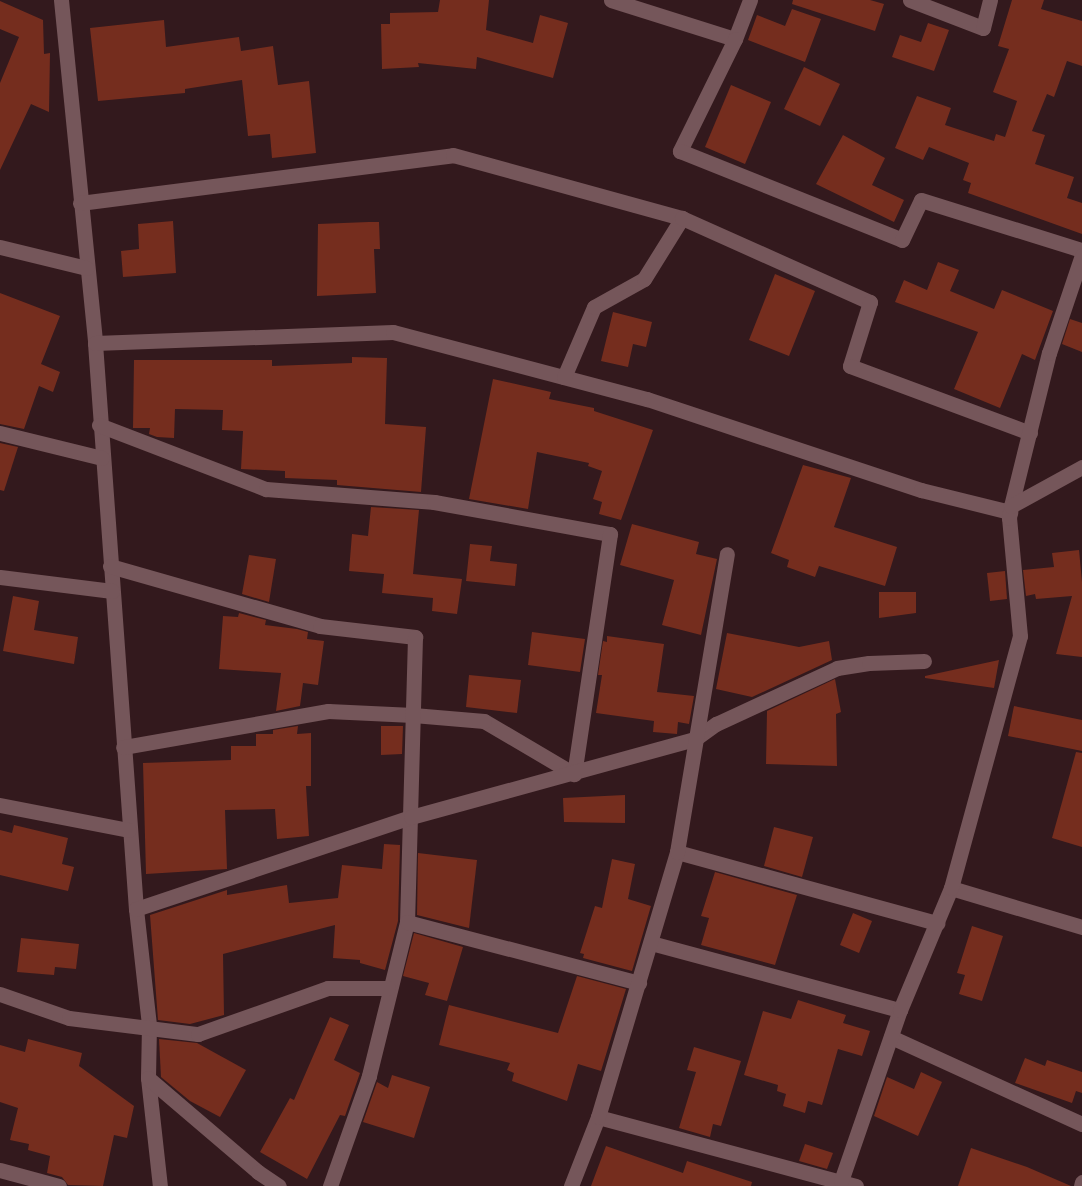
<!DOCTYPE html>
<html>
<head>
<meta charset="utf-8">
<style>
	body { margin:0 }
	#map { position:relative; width:1082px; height:1186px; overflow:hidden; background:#33191d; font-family:Spectral,serif }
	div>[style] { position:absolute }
	.building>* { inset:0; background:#752d1e }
	.minor>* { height:15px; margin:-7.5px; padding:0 7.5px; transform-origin:7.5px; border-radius:7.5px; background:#75565a }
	span { translate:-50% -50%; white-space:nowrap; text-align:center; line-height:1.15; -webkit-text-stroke:4.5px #280f14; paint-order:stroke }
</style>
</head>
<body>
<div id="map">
	<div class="building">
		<i style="clip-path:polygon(440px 0,489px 0,486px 30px,533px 43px,540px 15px,568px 23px,553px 78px,477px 57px,476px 69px,418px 63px,419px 67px,382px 69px,381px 24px,390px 24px,390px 13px,438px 12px)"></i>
		<i style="clip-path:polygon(793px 0,870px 0,884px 4px,875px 31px,792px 4px)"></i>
		<i style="clip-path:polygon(1012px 0,1044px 0,1041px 9px,1082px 21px,1082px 66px,1067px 61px,1054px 97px,1047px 94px,1032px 131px,1045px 135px,1035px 164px,1074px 177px,1067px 198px,1082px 203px,1082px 234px,968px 193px,971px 183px,963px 180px,969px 163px,929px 147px,923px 160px,895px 148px,917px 96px,951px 108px,945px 125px,994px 141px,996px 134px,1005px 137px,1017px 101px,993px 92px,1009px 49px,998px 46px)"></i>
		<i style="clip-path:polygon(0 1px,43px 20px,44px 54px,50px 53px,49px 112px,31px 104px,0 170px,0 83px,19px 37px,0 29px)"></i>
		<i style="clip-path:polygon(792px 9px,821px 19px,805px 62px,748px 40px,757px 15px,785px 26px)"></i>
		<i style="clip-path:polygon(164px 20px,166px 47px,239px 37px,241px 51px,273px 46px,278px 85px,309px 81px,316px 153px,272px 158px,270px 134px,248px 136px,242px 80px,185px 89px,185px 93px,98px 101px,90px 28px)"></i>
		<i style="clip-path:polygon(928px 23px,949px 30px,934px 71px,892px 57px,900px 35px,921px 42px)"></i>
		<i style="clip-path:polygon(804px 67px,840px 84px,820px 126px,784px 109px)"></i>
		<i style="clip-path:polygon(731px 85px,771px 102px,745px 164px,705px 147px)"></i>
		<i style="clip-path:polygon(843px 135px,885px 158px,872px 185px,904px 200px,894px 222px,816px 184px)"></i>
		<i style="clip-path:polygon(173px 221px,176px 273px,123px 277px,121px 251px,139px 249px,138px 224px)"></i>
		<i style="clip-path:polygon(369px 222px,379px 222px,380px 249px,374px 249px,376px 293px,317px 296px,318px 224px)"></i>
		<i style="clip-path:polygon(938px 262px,959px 270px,950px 291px,994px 309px,1002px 290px,1053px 311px,1035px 360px,1022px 354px,1000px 408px,954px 389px,978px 332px,895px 302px,904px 280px,927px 290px)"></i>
		<i style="clip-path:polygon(775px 274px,815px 291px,789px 356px,749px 340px)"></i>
		<i style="clip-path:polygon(0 293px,60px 316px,41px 364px,60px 372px,53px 392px,39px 386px,24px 429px,0 424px)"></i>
		<i style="clip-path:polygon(613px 312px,652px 322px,646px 347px,633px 344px,628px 367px,601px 361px)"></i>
		<i style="clip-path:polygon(1070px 319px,1082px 323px,1082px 352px,1062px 344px)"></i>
		<i style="clip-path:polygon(352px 357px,387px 358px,385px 424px,426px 427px,421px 492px,337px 485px,337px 480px,285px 478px,285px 471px,241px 469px,243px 431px,222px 430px,223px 410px,175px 409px,174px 438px,157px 437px,149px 434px,150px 428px,133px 428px,134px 360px,272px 360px,272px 366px,352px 363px)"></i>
		<i style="clip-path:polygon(493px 379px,551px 392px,549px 399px,594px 408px,594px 411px,653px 430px,621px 520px,599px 514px,602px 502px,593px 499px,602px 471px,588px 466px,589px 463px,537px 452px,528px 509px,469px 499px)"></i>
		<i style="clip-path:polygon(0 443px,18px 447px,4px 491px,0 490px)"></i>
		<i style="clip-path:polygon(803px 465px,851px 478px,834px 527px,897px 547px,885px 586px,819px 566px,815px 577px,787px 567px,789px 560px,771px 553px)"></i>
		<i style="clip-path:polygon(371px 507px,419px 510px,413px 574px,462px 579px,457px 614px,432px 611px,433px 598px,382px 593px,384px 574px,349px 571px,352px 534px,368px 536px)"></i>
		<i style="clip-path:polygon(632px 524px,699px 542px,696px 554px,717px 559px,701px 635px,662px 625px,674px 580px,620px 565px)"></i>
		<i style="clip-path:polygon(470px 544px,492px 546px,490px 561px,517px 564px,515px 586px,466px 581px)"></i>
		<i style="clip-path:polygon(1079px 550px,1082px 582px,1082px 657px,1056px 654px,1072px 596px,1036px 599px,1035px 594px,1026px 596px,1023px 570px,1054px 567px,1052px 553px)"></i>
		<i style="clip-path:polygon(249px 555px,276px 559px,269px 602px,242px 594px)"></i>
		<i style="clip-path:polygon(1005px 571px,1007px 599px,990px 601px,987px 573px)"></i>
		<i style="clip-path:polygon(879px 592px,916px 592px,916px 613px,879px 618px)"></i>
		<i style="clip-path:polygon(13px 596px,39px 601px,34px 630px,78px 637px,74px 664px,3px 651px)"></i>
		<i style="clip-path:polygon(239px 613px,266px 620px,265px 625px,297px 629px,308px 632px,307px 639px,324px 641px,318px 685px,303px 683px,300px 706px,276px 711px,281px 673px,219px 669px,223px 616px,238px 617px)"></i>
		<i style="clip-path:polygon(532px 632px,585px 639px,580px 672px,528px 665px)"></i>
		<i style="clip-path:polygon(727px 633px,799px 647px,829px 641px,832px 660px,752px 697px,716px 689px)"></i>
		<i style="clip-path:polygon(607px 636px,664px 644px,657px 692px,694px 696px,689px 724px,678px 722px,677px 734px,653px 732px,654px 721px,596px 713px,602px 675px,598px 675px,603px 641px,607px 642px)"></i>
		<i style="clip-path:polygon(999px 660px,994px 688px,925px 678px,925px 676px)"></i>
		<i style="clip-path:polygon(469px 675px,521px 680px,517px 713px,466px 707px)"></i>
		<i style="clip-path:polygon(835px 679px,841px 712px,836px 714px,837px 766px,766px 764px,767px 711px)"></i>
		<i style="clip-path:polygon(1014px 706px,1082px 720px,1082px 751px,1008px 736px)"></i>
		<i style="clip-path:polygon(298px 726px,297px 734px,311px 733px,311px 786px,306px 786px,309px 836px,277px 839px,275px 809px,225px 810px,227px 869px,146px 874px,143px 763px,231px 760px,231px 746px,256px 746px,256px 734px,273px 734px,273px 730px)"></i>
		<i style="clip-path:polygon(381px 726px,403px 726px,402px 754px,381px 755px)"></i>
		<i style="clip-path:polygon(1076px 752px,1082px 753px,1082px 847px,1052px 838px)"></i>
		<i style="clip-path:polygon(625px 795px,625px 823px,564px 822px,563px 798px)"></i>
		<i style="clip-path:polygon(14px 825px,68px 838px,62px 864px,74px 867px,68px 891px,0 875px,0 830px,12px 833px)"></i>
		<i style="clip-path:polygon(774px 827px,813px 837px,802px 877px,764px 866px)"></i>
		<i style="clip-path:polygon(384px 844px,400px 845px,398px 921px,385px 970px,360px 963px,360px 960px,333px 958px,335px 925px,223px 954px,224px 1015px,190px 1024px,158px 1020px,150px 915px,227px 890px,227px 895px,287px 885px,289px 903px,338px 898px,342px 865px,382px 869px)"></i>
		<i style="clip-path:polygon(418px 853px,477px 860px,469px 928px,417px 915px)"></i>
		<i style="clip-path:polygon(612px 859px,635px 864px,628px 899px,651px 906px,632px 971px,583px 958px,584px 954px,580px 953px,595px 906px,602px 908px)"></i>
		<i style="clip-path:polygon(715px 872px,797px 895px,775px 965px,701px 945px,709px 918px,701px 916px)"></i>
		<i style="clip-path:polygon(853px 913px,872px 921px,859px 953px,840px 945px)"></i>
		<i style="clip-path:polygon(972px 926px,1003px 936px,982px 1001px,959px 994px,965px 975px,957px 973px)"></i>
		<i style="clip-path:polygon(414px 933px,463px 947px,447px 1001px,425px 995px,429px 983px,403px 976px)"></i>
		<i style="clip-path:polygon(21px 938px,79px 944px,76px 969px,55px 967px,54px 975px,17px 972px)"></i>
		<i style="clip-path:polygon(577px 976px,626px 989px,601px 1071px,578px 1064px,567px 1101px,512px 1081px,514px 1073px,507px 1070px,510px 1063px,439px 1045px,449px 1005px,558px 1033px)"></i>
		<i style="clip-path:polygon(798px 1000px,846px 1015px,843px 1023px,870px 1031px,862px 1056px,838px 1049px,822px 1105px,808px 1101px,805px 1113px,783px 1106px,786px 1094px,777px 1091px,778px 1085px,744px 1075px,763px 1011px,791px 1019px)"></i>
		<i style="clip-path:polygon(330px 1017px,349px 1025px,334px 1060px,360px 1073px,345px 1116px,340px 1115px,307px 1179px,260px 1152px,290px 1098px,294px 1100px)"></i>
		<i style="clip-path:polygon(28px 1039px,82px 1053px,79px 1066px,134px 1106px,127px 1138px,114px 1135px,103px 1186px,68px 1185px,62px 1177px,47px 1173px,50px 1156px,28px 1150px,29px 1144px,10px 1140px,18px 1108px,0 1102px,0 1045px,25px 1052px)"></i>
		<i style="clip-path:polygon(159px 1039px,197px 1043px,246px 1070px,220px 1117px,190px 1101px,161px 1077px)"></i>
		<i style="clip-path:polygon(694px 1047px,741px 1061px,721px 1126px,713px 1124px,710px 1137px,679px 1128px,696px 1072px,687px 1070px)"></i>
		<i style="clip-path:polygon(1025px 1058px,1045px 1066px,1047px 1060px,1082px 1072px,1082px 1093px,1076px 1091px,1072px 1103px,1015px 1083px)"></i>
		<i style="clip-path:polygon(921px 1072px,942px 1082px,918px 1136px,874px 1116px,887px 1077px,914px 1089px)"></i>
		<i style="clip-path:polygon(392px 1075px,430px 1087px,414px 1138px,363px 1122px,377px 1082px,388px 1088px)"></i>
		<i style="clip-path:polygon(805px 1144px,833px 1153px,827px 1169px,799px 1161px)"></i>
		<i style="clip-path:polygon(606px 1146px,683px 1173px,687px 1161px,752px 1182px,751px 1186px,591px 1186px)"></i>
		<i style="clip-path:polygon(971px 1148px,1027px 1167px,1071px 1186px,958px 1186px)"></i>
	</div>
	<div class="minor">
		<i style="left:61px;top:0;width:345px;rotate:84.3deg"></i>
		<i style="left:95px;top:343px;width:567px;rotate:85.86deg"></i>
		<i style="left:136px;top:909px;width:117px;rotate:83.6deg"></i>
		<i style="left:149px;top:1025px;width:53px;rotate:91.1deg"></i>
		<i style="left:148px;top:1078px;width:109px;rotate:83.7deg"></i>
		<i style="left:611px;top:0;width:130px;rotate:17.5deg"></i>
		<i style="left:735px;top:39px;width:42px;rotate:-69deg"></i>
		<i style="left:910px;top:0;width:78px;rotate:21deg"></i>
		<i style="left:983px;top:28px;width:29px;rotate:-76deg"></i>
		<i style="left:735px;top:39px;width:125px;rotate:116.2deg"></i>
		<i style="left:680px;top:151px;width:239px;rotate:21.8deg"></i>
		<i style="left:902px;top:240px;width:44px;rotate:-64.6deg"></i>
		<i style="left:921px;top:200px;width:169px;rotate:17.3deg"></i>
		<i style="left:80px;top:203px;width:376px;rotate:-7.3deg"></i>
		<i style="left:453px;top:155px;width:238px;rotate:15.4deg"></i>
		<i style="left:0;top:247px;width:89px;rotate:13.7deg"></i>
		<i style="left:95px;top:343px;width:298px;rotate:-2.1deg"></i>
		<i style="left:393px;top:332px;width:263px;rotate:14.8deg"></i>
		<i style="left:647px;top:399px;width:289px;rotate:18.4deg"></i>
		<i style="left:921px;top:490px;width:92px;rotate:13.9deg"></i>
		<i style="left:564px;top:377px;width:76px;rotate:-66.8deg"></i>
		<i style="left:594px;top:307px;width:57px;rotate:-29.2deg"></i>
		<i style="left:644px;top:279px;width:72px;rotate:-58.1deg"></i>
		<i style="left:682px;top:218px;width:206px;rotate:24.1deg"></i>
		<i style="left:870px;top:302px;width:67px;rotate:107.4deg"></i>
		<i style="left:850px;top:366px;width:192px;rotate:20.4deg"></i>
		<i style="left:99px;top:425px;width:179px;rotate:21deg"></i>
		<i style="left:266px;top:489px;width:169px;rotate:4.4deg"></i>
		<i style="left:434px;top:502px;width:179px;rotate:10.3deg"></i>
		<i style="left:610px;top:534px;width:243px;rotate:98.5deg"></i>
		<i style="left:574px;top:774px;width:104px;rotate:-149.5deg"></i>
		<i style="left:484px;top:721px;width:71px;rotate:-175.2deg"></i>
		<i style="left:413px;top:715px;width:85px;rotate:-177.3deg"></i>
		<i style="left:328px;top:711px;width:208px;rotate:170deg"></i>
		<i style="left:0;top:433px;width:105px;rotate:13.8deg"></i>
		<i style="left:1011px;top:506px;width:158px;rotate:-76.1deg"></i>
		<i style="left:1049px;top:353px;width:103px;rotate:-71.4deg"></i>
		<i style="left:110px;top:566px;width:218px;rotate:15.9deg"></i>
		<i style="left:320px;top:626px;width:96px;rotate:6.6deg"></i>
		<i style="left:415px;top:637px;width:285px;rotate:91.6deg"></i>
		<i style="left:407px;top:922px;width:159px;rotate:103.9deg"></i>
		<i style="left:369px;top:1076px;width:117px;rotate:109.5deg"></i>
		<i style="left:0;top:577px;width:113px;rotate:7.1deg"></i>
		<i style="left:0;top:805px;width:131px;rotate:11deg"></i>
		<i style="left:677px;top:852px;width:270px;rotate:15.3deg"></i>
		<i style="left:951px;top:888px;width:137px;rotate:16.6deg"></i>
		<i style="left:136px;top:909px;width:290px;rotate:-18.5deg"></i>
		<i style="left:411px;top:817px;width:295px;rotate:-15.4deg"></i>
		<i style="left:695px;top:739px;width:26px;rotate:-36deg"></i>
		<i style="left:716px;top:724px;width:133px;rotate:-24.8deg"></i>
		<i style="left:837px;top:668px;width:32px;rotate:-9deg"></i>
		<i style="left:869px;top:663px;width:55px;rotate:-2.1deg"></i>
		<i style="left:407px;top:922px;width:240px;rotate:14.7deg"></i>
		<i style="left:651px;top:943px;width:258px;rotate:15.1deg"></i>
		<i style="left:0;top:994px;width:73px;rotate:19.2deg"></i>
		<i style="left:69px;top:1018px;width:130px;rotate:7.1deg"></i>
		<i style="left:198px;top:1034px;width:138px;rotate:-19.5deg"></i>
		<i style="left:328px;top:988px;width:60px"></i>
		<i style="left:891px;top:1037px;width:210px;rotate:24.5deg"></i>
		<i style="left:148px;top:1078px;width:145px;rotate:40.5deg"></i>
		<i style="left:258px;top:1172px;width:25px;rotate:34deg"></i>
		<i style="left:598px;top:1117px;width:267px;rotate:15deg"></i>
		<i style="left:0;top:1170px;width:61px;rotate:15.2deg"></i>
		<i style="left:841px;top:1181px;width:181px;rotate:-71deg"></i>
		<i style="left:900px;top:1010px;width:132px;rotate:-67.3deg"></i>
		<i style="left:951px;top:888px;width:261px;rotate:-74.7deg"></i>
		<i style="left:1020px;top:636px;width:119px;rotate:-95.3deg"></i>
		<i style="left:1009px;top:518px;width:12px;rotate:-81deg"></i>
		<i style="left:1011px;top:506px;width:81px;rotate:-28.8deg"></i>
		<i style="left:571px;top:1186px;width:74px;rotate:-68.6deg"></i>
		<i style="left:598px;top:1117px;width:277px;rotate:-73.4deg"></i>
		<i style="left:677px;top:852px;width:302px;rotate:-80.5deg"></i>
		<i style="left:1081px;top:1186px;width:4px;rotate:-76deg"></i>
	</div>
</div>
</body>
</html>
